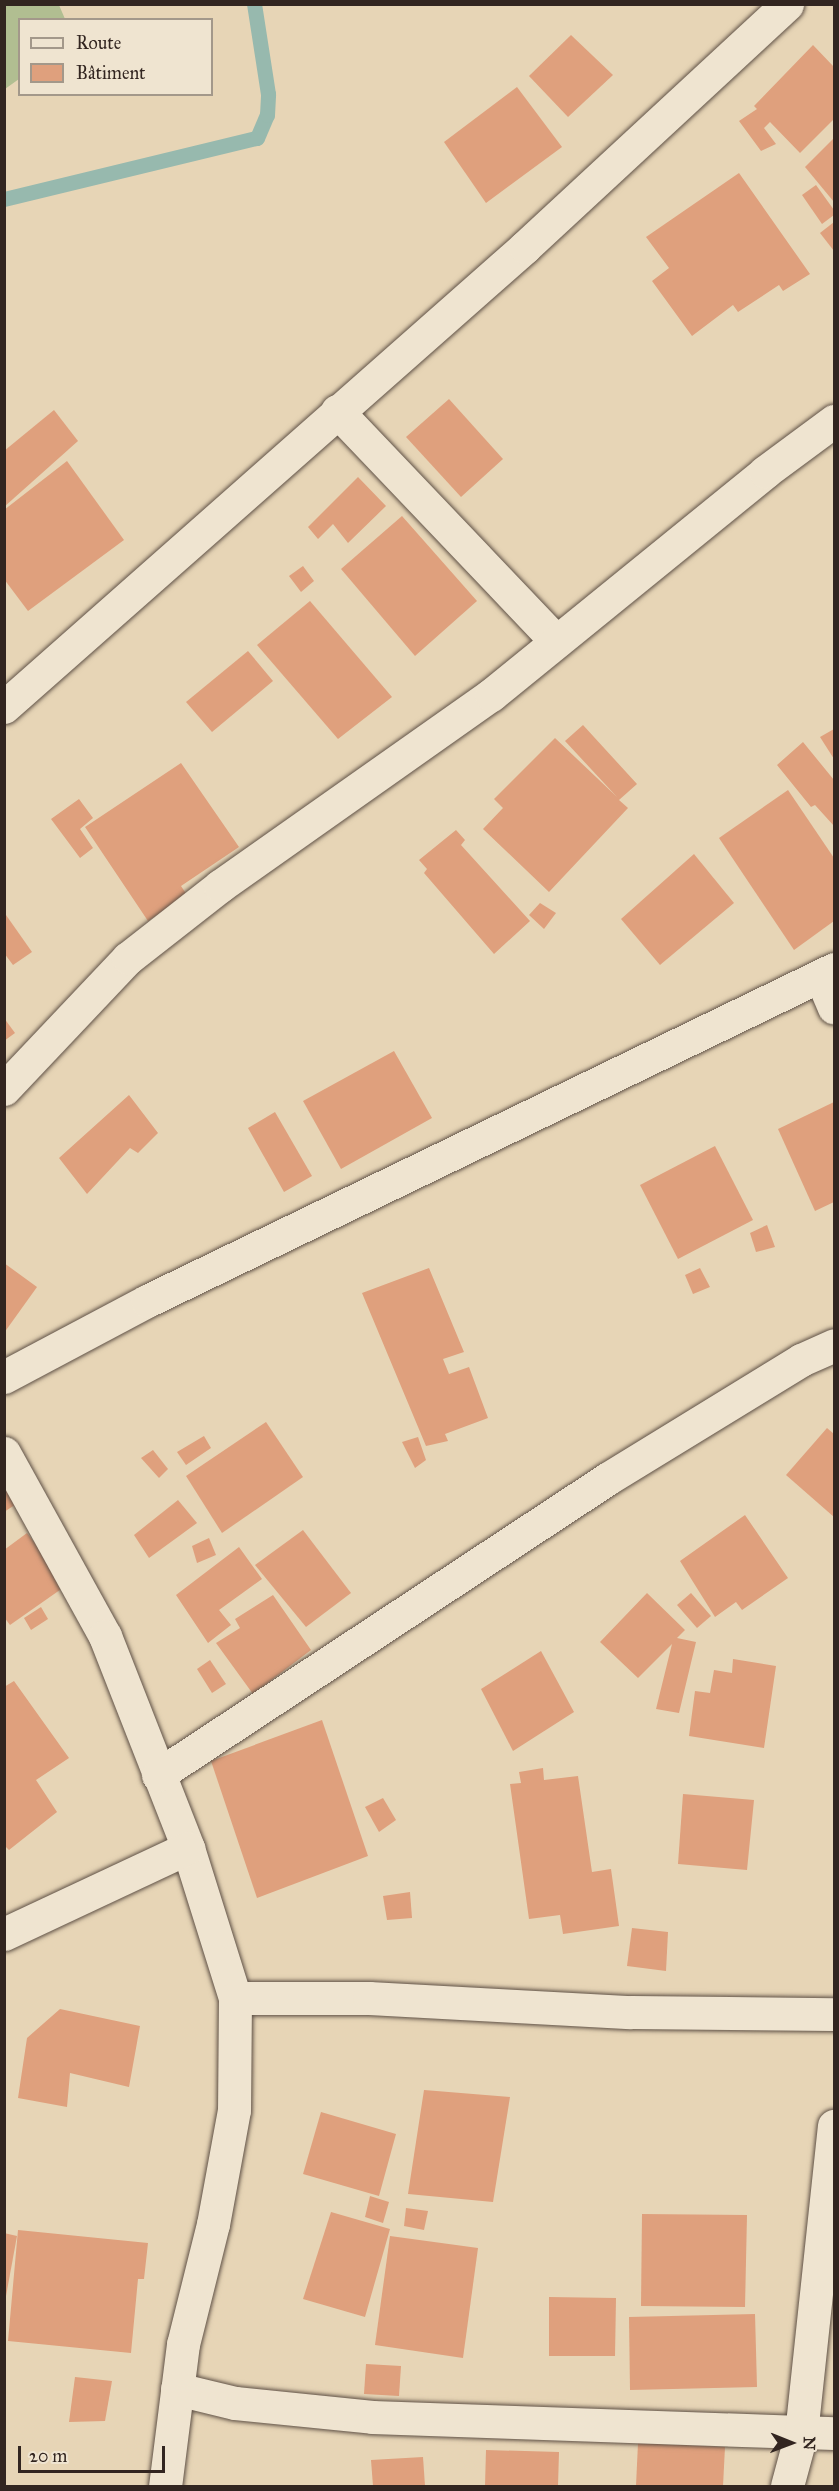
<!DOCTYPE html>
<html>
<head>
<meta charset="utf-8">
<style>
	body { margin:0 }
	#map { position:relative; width:839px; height:2491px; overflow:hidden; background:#e7d5b6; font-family:"IM FELL Great Primer",serif }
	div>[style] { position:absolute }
	.green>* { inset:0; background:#b1be91 }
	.stream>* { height:15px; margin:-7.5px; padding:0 7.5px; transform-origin:7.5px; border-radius:7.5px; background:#97b9ae }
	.building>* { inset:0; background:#dfa07d }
	.roads { filter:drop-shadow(0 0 2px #5f5146) drop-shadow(0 0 2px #5f5146) }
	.minor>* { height:33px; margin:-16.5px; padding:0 16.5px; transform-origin:16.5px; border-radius:16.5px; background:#efe4d0 }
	span { translate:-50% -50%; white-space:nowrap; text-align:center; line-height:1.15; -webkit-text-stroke:4.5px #efe4d0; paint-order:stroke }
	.frame { position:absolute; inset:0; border:6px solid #322520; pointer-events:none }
	.legend { position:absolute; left:18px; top:18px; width:195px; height:78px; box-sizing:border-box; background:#efe4d0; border:2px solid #a3988a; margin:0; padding:8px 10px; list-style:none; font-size:18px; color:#322520 }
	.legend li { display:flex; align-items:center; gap:12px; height:30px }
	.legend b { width:30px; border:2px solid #a3988a }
	.north { position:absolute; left:761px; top:2413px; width:60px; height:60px; -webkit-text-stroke:4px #efe4d0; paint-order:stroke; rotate:91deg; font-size:16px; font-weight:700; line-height:24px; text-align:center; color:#322520 }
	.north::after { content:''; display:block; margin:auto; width:21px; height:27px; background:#322520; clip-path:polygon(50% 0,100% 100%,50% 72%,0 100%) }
	.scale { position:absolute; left:18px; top:2446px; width:147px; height:27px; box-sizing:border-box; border:3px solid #322520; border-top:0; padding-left:8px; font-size:18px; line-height:21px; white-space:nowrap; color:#322520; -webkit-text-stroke:4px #efe4d0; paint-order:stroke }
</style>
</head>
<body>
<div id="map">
	<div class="green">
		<i style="clip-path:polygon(5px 4px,59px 5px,65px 19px,20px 20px,19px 79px,5px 89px)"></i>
	</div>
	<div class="stream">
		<i style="left:4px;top:199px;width:260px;rotate:-13.6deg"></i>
		<i style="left:257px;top:138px;width:25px;rotate:-67deg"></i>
		<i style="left:267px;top:115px;width:21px;rotate:-87deg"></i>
		<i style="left:268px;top:94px;width:91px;rotate:-98.8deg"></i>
	</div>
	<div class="building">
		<i style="clip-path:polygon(571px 35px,613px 75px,568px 117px,529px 76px)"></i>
		<i style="clip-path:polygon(813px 45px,834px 67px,834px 119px,800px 153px,770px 122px,764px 128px,776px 144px,761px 151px,739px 121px,757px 109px,754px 106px)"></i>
		<i style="clip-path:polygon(517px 87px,562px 147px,486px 203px,444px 142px)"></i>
		<i style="clip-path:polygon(834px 138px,834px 202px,805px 167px)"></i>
		<i style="clip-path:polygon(739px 173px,810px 274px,783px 291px,779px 285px,738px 312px,733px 305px,692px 336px,652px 281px,669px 268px,646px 237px)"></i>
		<i style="clip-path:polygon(816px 185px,834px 210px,834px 215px,822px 224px,802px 195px)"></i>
		<i style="clip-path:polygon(834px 222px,834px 251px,820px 233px)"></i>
		<i style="clip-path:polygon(449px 399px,503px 459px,461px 497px,406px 437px)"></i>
		<i style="clip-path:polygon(54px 410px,78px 441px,4px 507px,4px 451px)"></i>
		<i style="clip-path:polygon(67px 461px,124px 540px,28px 611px,4px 579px,4px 510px)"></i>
		<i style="clip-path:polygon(358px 477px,386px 506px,348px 543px,333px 524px,318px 539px,308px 527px)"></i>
		<i style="clip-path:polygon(402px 516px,477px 601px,415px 656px,341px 569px)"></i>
		<i style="clip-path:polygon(303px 566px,314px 581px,301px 592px,289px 576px)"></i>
		<i style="clip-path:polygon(310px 601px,392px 697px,338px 739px,257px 645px)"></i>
		<i style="clip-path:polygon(248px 651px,273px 681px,212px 732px,186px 702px)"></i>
		<i style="clip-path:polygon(583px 725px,637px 784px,619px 800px,628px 808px,549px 892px,483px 829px,503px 808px,494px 799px,555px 738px,617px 797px,565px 741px)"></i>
		<i style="clip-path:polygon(834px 729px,834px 759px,820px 737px)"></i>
		<i style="clip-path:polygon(803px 742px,834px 780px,834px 826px,815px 805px,811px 807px,777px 765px)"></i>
		<i style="clip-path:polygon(181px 763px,239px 847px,181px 886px,187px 895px,148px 921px,85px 827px)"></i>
		<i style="clip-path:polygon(788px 790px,834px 858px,834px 921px,794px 950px,719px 838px)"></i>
		<i style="clip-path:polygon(79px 799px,93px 818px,80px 829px,93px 848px,80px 858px,51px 819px)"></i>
		<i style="clip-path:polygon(456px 830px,465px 840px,461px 845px,530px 921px,494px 954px,424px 873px,427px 869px,419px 860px)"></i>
		<i style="clip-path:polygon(694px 854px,734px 903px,660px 965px,621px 919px)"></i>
		<i style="clip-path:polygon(540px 903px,556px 913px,544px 929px,529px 915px)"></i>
		<i style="clip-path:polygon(6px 915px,32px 952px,13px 965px,4px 953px)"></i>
		<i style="clip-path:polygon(4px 1018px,15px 1033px,4px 1041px)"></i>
		<i style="clip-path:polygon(394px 1051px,432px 1118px,341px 1169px,303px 1101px)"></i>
		<i style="clip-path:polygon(129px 1095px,158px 1133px,138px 1153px,130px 1148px,87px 1194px,59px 1158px)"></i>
		<i style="clip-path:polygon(834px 1102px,834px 1202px,815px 1211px,778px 1129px)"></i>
		<i style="clip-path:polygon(275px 1112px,312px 1176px,284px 1192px,248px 1128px)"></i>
		<i style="clip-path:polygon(715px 1146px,753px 1220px,678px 1259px,640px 1185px)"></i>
		<i style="clip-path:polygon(767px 1225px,775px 1247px,756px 1252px,750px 1233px)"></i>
		<i style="clip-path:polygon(4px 1263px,37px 1287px,4px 1333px)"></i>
		<i style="clip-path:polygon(429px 1268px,464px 1352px,443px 1359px,449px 1374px,469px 1367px,488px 1418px,445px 1434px,448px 1441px,426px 1446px,362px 1293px)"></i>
		<i style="clip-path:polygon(700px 1268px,710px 1287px,693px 1294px,685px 1275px)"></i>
		<i style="clip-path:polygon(266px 1422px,303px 1477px,222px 1533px,186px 1476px)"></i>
		<i style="clip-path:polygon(827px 1428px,834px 1434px,834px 1517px,786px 1475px)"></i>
		<i style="clip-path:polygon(204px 1436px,211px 1448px,186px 1465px,177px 1452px)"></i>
		<i style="clip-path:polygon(418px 1437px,426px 1460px,415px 1468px,402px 1442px)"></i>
		<i style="clip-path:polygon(153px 1450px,168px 1469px,159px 1478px,141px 1458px)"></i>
		<i style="clip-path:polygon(4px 1471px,24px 1499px,4px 1512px)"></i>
		<i style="clip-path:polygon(178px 1500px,197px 1523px,149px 1558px,134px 1535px)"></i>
		<i style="clip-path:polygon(745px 1515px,788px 1578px,742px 1610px,736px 1602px,715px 1617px,680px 1561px)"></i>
		<i style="clip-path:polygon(303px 1530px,351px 1593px,306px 1627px,255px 1565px)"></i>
		<i style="clip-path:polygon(27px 1533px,67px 1585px,10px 1625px,4px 1617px,4px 1550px)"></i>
		<i style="clip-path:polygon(209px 1538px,216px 1555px,197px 1563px,192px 1546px)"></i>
		<i style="clip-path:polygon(239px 1547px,262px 1579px,219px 1610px,231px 1625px,208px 1643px,176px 1595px)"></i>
		<i style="clip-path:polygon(647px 1593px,685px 1630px,677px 1638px,696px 1642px,679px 1713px,656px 1709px,672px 1644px,638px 1678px,600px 1642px)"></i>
		<i style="clip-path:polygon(691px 1593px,711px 1616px,697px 1628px,677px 1605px)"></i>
		<i style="clip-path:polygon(273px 1595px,311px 1650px,253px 1694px,216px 1643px,240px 1628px,235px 1619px)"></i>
		<i style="clip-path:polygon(41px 1607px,48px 1619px,31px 1630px,24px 1618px)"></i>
		<i style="clip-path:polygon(541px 1651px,574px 1712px,513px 1751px,481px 1689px)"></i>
		<i style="clip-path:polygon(733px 1659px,776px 1666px,764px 1748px,689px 1736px,695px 1691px,710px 1693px,714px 1670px,732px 1673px)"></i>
		<i style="clip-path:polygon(210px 1660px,226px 1684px,212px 1693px,197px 1669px)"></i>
		<i style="clip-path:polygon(14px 1681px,69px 1758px,36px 1780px,57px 1812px,9px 1850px,4px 1845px,4px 1687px)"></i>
		<i style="clip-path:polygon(322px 1720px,368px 1856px,257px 1898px,211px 1761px)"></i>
		<i style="clip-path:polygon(543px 1768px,544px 1780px,578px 1776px,592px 1872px,611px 1869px,619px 1926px,563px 1934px,560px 1915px,529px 1919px,510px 1784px,521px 1783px,519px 1772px)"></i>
		<i style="clip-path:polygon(683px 1794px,754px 1800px,747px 1870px,678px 1864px)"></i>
		<i style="clip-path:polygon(383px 1798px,396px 1820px,379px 1832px,365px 1807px)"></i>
		<i style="clip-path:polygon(410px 1892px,412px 1918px,387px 1920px,383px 1896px)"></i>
		<i style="clip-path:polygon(632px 1928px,668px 1932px,666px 1971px,627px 1966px)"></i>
		<i style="clip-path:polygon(60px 2009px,140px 2026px,129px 2087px,70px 2073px,67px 2107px,18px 2098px,27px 2038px)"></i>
		<i style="clip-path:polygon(424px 2090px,510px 2097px,493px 2202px,408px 2194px)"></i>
		<i style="clip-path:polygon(321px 2112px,396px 2134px,379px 2196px,303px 2174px)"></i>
		<i style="clip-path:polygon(370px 2196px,389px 2202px,383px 2223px,365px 2217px)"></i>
		<i style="clip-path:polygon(406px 2208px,428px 2211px,424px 2230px,404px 2226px)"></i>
		<i style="clip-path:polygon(331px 2212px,390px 2229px,365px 2317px,303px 2299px)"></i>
		<i style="clip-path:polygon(642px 2214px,747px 2215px,745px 2307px,641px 2306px)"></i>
		<i style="clip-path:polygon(18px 2230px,148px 2243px,144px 2279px,138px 2279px,131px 2353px,8px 2341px)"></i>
		<i style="clip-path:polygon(4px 2233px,17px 2236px,6px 2296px,4px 2296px)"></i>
		<i style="clip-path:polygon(390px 2236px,478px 2248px,463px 2358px,375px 2345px)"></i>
		<i style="clip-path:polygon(549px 2297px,616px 2298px,615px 2356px,549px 2356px)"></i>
		<i style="clip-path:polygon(755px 2314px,757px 2387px,630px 2390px,629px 2317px)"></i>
		<i style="clip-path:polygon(366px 2364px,401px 2366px,399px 2396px,364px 2394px)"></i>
		<i style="clip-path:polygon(75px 2377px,112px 2381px,105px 2421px,69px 2422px)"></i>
		<i style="clip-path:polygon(638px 2443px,725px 2447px,723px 2486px,636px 2486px)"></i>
		<i style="clip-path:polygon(486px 2450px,559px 2452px,558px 2486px,485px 2486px)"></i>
		<i style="clip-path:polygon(423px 2457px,425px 2486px,373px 2486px,371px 2460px)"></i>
	</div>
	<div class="roads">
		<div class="minor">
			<i style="left:337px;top:411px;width:318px;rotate:46.4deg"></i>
			<i style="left:4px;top:707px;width:695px;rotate:-41.44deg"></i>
			<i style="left:525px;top:247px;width:357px;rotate:-42.8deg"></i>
			<i style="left:821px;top:977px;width:33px;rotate:67deg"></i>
			<i style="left:4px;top:1089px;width:180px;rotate:-46.6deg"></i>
			<i style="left:128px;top:958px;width:117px;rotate:-38deg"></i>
			<i style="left:220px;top:886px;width:332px;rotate:-35.2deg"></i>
			<i style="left:491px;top:695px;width:353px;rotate:-39.1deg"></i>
			<i style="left:765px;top:472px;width:86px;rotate:-36.5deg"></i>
			<i style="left:4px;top:1377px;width:162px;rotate:-28deg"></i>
			<i style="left:147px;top:1301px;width:763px;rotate:-25.79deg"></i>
			<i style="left:4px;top:1453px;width:209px;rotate:61.1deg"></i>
			<i style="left:105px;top:1636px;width:228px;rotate:68.6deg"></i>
			<i style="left:188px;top:1848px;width:157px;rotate:72.6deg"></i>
			<i style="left:235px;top:1998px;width:112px;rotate:90.5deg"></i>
			<i style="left:234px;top:2110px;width:116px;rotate:100.4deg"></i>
			<i style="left:213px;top:2224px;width:124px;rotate:104deg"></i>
			<i style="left:183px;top:2344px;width:143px;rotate:97.2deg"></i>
			<i style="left:158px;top:1775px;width:538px;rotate:-33.39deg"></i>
			<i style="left:607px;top:1479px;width:228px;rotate:-31.5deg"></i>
			<i style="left:801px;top:1360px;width:36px;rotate:-24deg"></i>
			<i style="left:4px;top:1934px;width:203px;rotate:-25.1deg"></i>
			<i style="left:235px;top:1998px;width:134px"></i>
			<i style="left:369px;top:1998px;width:262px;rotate:3.1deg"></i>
			<i style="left:631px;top:2012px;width:203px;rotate:0.6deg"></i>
			<i style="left:177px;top:2389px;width:60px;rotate:13.6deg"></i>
			<i style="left:235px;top:2403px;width:138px;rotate:5.8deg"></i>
			<i style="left:372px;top:2417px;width:462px;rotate:2deg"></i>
			<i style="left:787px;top:2486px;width:54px;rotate:-74.9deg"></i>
			<i style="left:801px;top:2434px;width:310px;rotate:-83.9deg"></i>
		</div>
	</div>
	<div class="frame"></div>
	<ul class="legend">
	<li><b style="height:8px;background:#efe4d0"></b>Route</li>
	<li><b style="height:16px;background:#dfa07d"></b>Bâtiment</li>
	</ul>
	<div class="north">N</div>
	<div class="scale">20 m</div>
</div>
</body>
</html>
